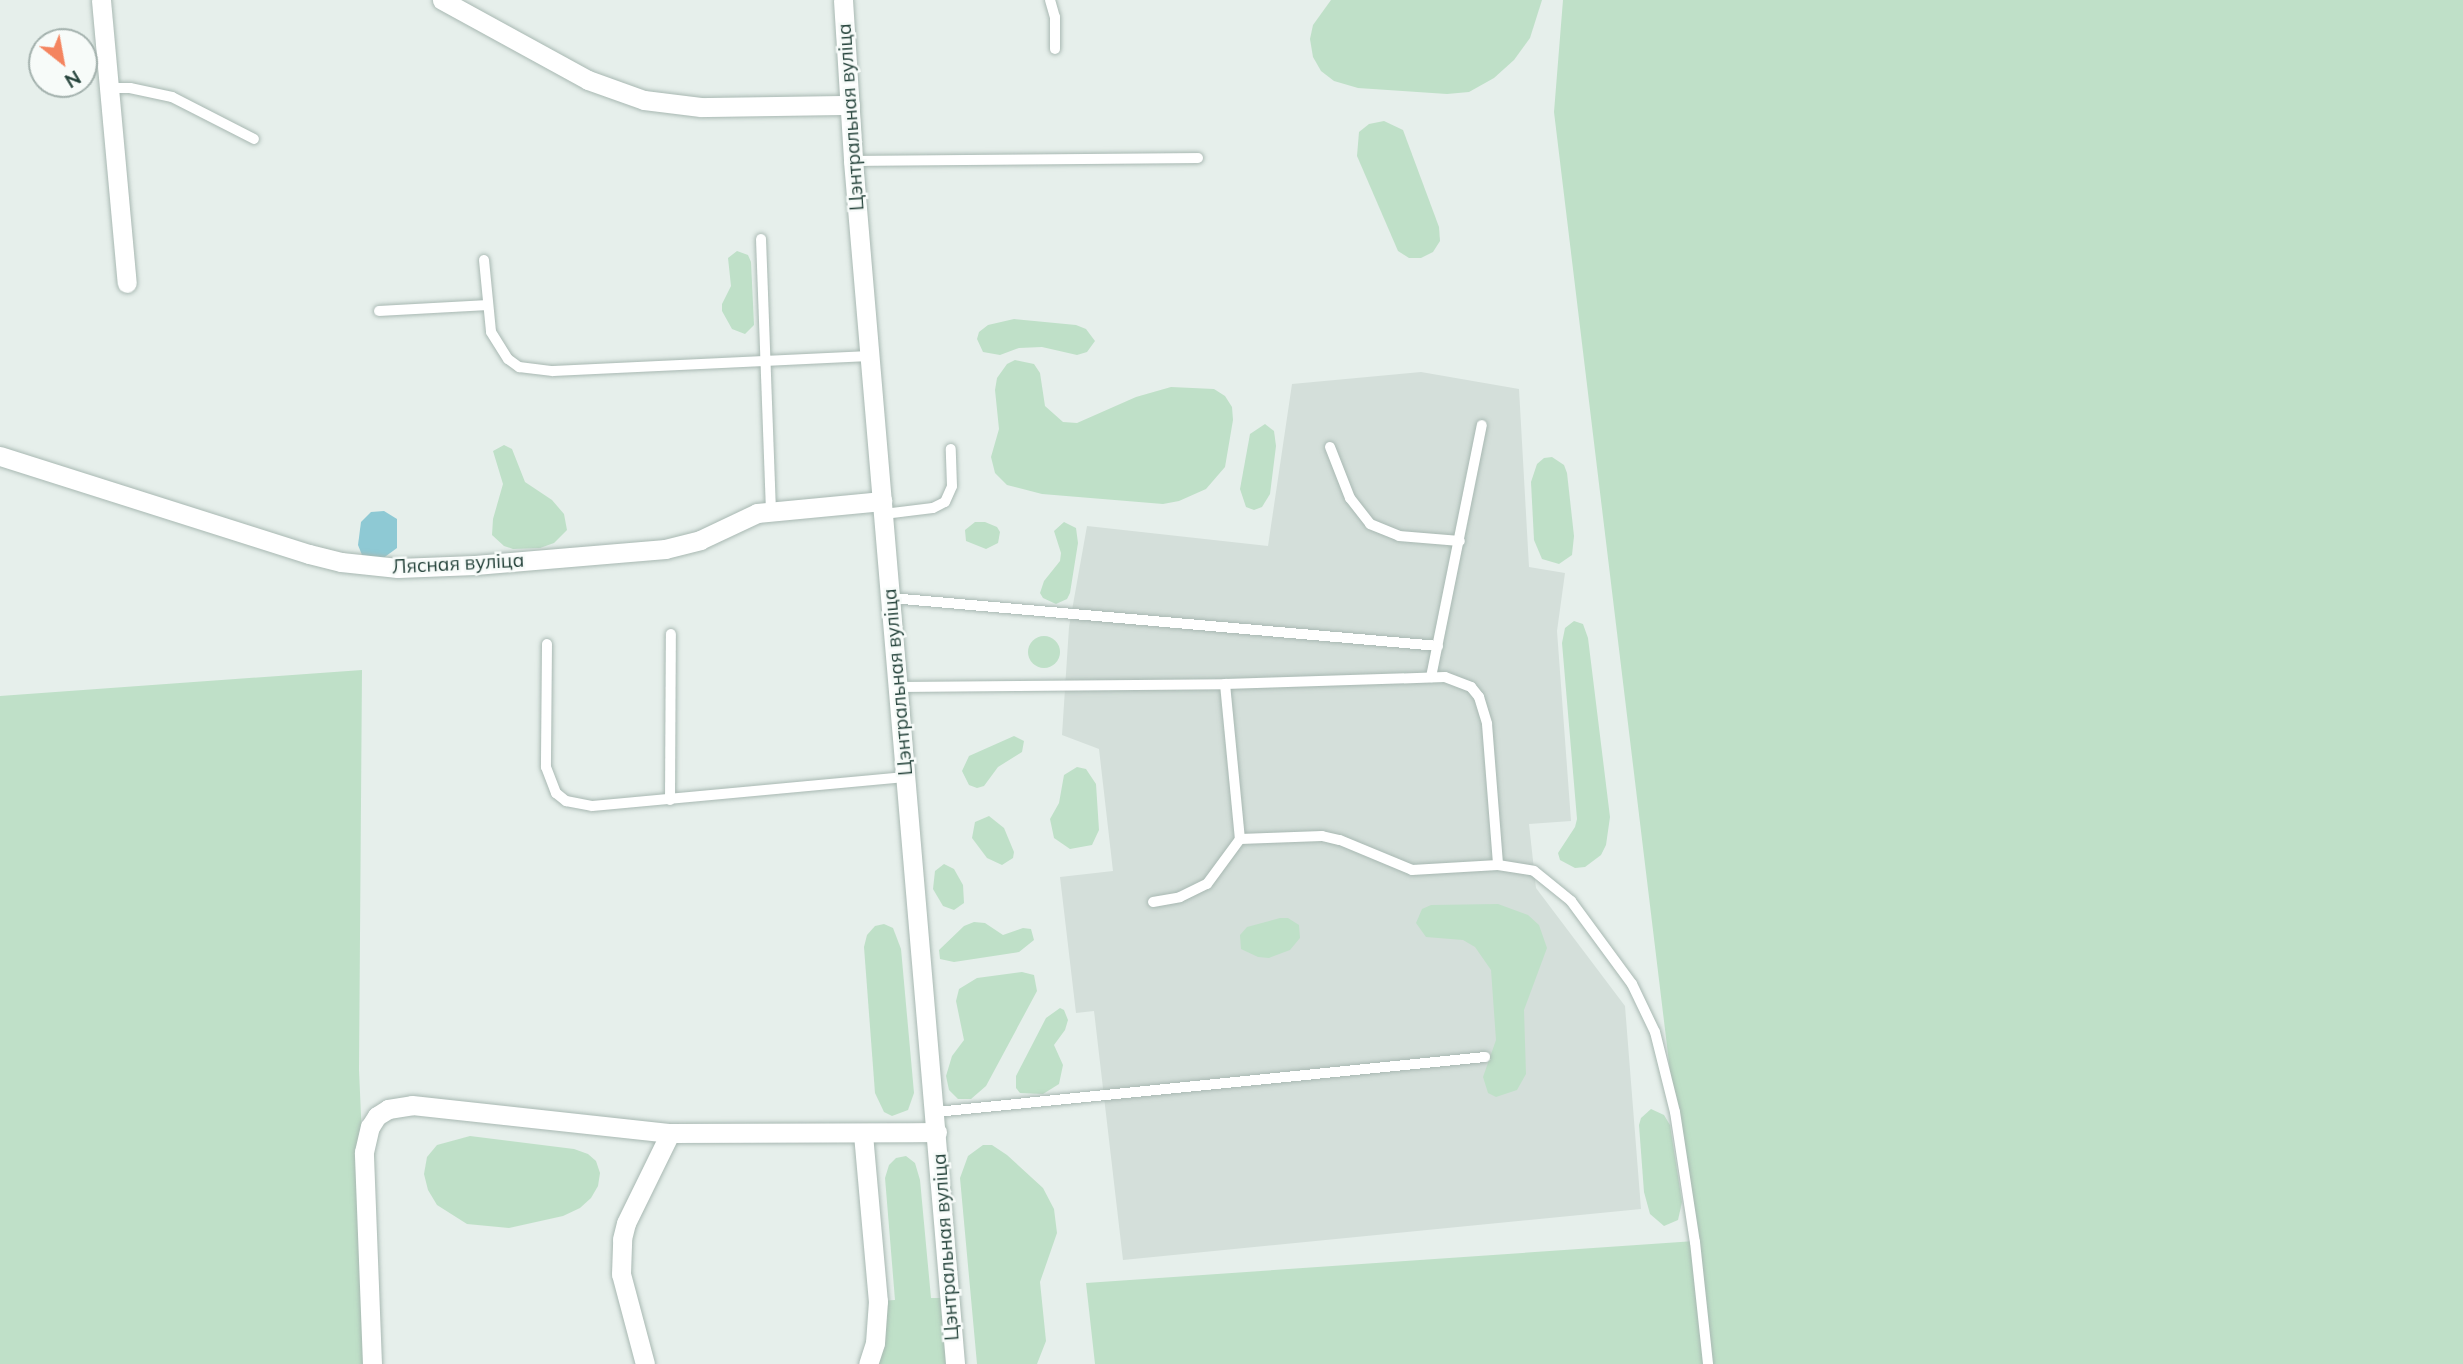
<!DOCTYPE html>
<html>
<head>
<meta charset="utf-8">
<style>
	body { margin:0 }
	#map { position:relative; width:2463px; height:1364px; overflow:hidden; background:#e6efeb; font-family:Mulish,sans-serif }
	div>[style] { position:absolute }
	.built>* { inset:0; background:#d4dfda }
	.green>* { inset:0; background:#bfe0c8 }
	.round { border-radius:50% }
	.water>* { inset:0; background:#8ec9d4 }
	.roads { filter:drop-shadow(0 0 2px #a8b8b2) drop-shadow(0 0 2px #a8b8b2) }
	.service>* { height:10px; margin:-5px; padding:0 5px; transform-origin:5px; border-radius:5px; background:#fff }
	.minor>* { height:19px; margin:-9.5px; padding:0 9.5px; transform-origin:9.5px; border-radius:9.5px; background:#fff }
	span { translate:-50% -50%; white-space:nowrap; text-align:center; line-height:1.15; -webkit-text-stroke:5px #f7fbf9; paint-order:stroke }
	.street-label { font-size:19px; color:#24423a }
	.north { position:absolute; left:28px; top:28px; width:70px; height:70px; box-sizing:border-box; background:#f7fbf9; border:2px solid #a3b1ad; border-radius:50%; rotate:149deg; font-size:19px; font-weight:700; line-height:28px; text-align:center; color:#24423a }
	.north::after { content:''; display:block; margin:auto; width:24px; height:32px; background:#f4845f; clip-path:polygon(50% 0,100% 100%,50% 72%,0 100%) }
</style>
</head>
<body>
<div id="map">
	<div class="built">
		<i style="clip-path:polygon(1421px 372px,1519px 389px,1529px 567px,1565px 573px,1557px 631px,1571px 821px,1529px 824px,1536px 888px,1625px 1006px,1641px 1209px,1123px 1260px,1094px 1011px,1076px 1013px,1060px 877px,1113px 871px,1099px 749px,1062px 735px,1069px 627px,1087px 526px,1268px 546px,1292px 384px)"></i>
	</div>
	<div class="green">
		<i style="clip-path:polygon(1331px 0,1542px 0,1530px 38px,1514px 60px,1494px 78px,1469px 92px,1447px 94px,1358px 88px,1334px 81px,1321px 71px,1313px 57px,1310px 39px,1313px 25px)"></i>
		<i style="clip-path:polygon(1563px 0,2463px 0,2463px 1364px,1095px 1364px,1086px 1283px,1695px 1241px,1675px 1112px,1554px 112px)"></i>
		<i style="clip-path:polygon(1384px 121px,1403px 130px,1439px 227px,1440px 241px,1433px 252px,1421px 258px,1409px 258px,1398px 251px,1357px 156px,1359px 132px,1369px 124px)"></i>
		<i style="clip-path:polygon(737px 251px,748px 255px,751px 262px,754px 325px,745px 334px,732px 329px,722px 311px,722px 304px,731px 286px,728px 258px)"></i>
		<i style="clip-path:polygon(1014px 319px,1076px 325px,1086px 329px,1095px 341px,1087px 352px,1077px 355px,1042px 347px,1019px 348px,1000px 355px,983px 352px,977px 339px,979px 332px,988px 325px)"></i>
		<i style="clip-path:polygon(1015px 360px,1034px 364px,1040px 373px,1045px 406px,1063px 422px,1077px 423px,1136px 397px,1171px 387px,1214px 389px,1225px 396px,1232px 407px,1233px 420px,1225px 467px,1206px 489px,1179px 501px,1163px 504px,1042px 494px,1007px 485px,995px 473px,991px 457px,999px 429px,995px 390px,997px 378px,1007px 364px)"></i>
		<i style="clip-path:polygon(1265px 424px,1274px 431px,1276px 446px,1270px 494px,1262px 507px,1254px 510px,1246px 507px,1240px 489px,1250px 434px)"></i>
		<i style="clip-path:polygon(504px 445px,512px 449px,525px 482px,552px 500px,564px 514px,567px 530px,554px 543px,540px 548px,513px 549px,504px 546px,492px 535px,493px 519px,503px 484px,493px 451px)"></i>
		<i style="clip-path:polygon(1552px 457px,1564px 465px,1567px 473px,1574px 536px,1572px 555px,1559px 564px,1542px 559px,1534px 540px,1531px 482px,1537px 464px,1544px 458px)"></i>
		<i style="clip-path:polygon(975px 522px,985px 522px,997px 527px,1000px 532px,998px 543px,986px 549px,966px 541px,965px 530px)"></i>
		<i style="clip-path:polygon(1064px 522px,1076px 528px,1078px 543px,1070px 593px,1067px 599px,1056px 604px,1043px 598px,1040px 593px,1044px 581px,1060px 561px,1061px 553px,1054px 531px)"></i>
		<i style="clip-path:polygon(1574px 621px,1583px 624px,1588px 638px,1610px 817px,1606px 845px,1601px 855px,1585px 867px,1575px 868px,1560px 860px,1558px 853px,1575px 827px,1577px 819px,1562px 643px,1565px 628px)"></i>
		<i class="round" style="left:1028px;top:636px;width:32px;height:32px"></i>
		<i style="clip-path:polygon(362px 670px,359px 1070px,372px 1364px,0 1364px,0 696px)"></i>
		<i style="clip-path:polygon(1014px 736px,1024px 741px,1022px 752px,998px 767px,984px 786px,977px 788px,969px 785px,962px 771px,969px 756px)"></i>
		<i style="clip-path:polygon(1077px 767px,1086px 769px,1096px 784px,1099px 830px,1092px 845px,1070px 849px,1054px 838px,1050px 819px,1059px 803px,1064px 775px)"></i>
		<i style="clip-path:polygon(989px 816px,1004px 828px,1014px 852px,1013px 858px,1002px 865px,987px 858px,972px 838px,975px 822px)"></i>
		<i style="clip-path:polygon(944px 864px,954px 869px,963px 885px,964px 903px,954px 910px,943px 906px,933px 889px,935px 871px)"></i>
		<i style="clip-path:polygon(1498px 904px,1528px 915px,1539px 925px,1547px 948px,1524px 1010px,1526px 1074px,1517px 1090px,1496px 1097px,1488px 1093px,1483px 1077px,1496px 1040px,1491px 970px,1475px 947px,1463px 940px,1426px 937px,1416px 923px,1422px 909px,1431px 905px)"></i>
		<i style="clip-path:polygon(1280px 918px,1288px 918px,1299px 925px,1300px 938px,1290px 950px,1269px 958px,1258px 957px,1241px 949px,1240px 935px,1247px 927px)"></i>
		<i style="clip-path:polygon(974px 922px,985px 923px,1003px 935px,1023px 928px,1031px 929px,1034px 940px,1019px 952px,954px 962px,940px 959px,939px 950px,964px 926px)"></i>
		<i style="clip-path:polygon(884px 924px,893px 928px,901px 949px,914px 1093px,908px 1110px,892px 1116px,884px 1112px,875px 1093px,864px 947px,867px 935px,875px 926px)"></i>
		<i style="clip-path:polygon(1022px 972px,1034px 975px,1037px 991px,986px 1086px,971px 1099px,958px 1099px,949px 1090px,946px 1076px,952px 1056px,964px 1040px,956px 1001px,959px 989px,977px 978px)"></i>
		<i style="clip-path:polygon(1060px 1008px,1064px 1010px,1068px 1020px,1065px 1030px,1054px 1045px,1063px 1065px,1059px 1084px,1043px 1094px,1020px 1093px,1016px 1088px,1016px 1076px,1046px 1018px)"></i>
		<i style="clip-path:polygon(1651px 1109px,1664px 1115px,1670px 1125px,1682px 1202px,1678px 1220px,1664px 1226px,1650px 1214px,1644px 1192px,1639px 1125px,1641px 1118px)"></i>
		<i style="clip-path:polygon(470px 1136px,574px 1149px,588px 1154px,596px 1161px,600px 1173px,598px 1186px,591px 1198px,580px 1208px,563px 1216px,509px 1228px,467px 1224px,437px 1205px,428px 1190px,424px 1174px,427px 1157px,437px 1145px)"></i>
		<i style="clip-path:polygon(983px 1145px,992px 1145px,1007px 1155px,1043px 1188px,1054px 1209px,1057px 1233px,1040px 1282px,1046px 1341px,1037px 1364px,977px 1364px,960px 1178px,968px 1156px)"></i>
		<i style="clip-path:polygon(906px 1156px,915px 1163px,920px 1180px,931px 1298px,950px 1298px,955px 1364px,868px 1364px,878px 1301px,895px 1300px,885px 1178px,889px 1165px,896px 1158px)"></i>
	</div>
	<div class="water">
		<i style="clip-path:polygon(384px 511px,397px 519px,397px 548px,382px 559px,362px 555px,358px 545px,361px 522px,371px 512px)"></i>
	</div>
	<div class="roads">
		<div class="service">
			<i style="left:1050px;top:0;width:18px;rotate:74deg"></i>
			<i style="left:1055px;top:17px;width:32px;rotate:90deg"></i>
			<i style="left:109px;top:88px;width:21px"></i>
			<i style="left:130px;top:88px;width:43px;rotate:12.1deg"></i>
			<i style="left:172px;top:97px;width:92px;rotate:27.1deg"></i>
			<i style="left:853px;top:161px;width:345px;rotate:-0.5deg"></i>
			<i style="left:761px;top:239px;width:271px;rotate:87.9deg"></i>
			<i style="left:484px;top:260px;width:72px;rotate:84.4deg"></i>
			<i style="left:491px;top:332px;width:32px;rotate:58deg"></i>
			<i style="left:508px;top:359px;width:14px;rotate:36deg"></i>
			<i style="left:519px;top:367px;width:34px;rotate:7deg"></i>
			<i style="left:553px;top:371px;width:317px;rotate:-2.7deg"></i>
			<i style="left:379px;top:311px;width:109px;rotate:-3.2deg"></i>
			<i style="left:1330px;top:447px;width:55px;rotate:68.6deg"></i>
			<i style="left:1350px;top:498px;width:33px;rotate:52deg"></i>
			<i style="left:1370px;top:524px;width:31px;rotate:22deg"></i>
			<i style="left:1399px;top:536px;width:61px;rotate:4.7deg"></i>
			<i style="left:884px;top:514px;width:49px;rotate:-7deg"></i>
			<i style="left:933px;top:508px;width:13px;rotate:-27deg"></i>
			<i style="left:945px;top:502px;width:17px;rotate:-66deg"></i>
			<i style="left:952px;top:486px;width:37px;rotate:-92deg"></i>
			<i style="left:891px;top:598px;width:549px;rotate:5.01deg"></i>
			<i style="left:547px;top:644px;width:123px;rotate:90.5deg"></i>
			<i style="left:546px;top:767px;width:28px;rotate:69deg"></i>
			<i style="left:556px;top:793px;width:13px;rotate:39deg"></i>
			<i style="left:566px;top:801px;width:26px;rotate:11deg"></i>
			<i style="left:592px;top:806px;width:315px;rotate:-5.3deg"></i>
			<i style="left:1431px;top:677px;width:257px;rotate:-78.6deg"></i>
			<i style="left:1225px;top:684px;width:156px;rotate:84.5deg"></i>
			<i style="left:1240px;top:839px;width:82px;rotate:-2.1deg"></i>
			<i style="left:1322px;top:836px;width:18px;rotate:13deg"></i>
			<i style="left:1340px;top:840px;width:78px;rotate:22.6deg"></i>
			<i style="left:1412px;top:870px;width:86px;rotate:-3.3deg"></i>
			<i style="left:899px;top:687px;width:326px;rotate:-0.5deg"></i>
			<i style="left:1225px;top:684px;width:220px;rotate:-1.8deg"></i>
			<i style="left:1445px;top:677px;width:28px;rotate:21deg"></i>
			<i style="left:1471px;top:687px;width:13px;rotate:51deg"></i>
			<i style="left:1479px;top:697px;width:28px;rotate:73deg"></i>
			<i style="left:1487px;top:724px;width:141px;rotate:85.5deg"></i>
			<i style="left:1498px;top:865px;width:36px;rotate:9deg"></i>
			<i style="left:1534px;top:871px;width:48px;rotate:39deg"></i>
			<i style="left:1571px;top:901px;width:103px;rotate:53.7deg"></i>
			<i style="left:1632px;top:984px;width:53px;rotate:64.4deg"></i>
			<i style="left:1655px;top:1032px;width:82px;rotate:76deg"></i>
			<i style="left:1675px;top:1112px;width:132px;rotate:81.3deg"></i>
			<i style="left:1695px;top:1242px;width:123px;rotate:83.9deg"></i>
			<i style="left:670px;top:800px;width:166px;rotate:-89.7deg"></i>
			<i style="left:1153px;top:902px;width:27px;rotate:-10deg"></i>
			<i style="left:1180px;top:897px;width:30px;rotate:-26deg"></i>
			<i style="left:1207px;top:884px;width:56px;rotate:-53.7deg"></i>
			<i style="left:936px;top:1112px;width:552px;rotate:-5.72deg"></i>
		</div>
		<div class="minor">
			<i style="left:101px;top:0;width:284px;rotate:84.8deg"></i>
			<i style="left:442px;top:0;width:166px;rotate:28.7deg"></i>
			<i style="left:588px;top:80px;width:59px;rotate:19.7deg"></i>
			<i style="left:644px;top:100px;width:57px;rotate:7deg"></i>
			<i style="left:701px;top:107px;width:149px;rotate:-0.8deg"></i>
			<i style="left:843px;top:0;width:161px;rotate:86.4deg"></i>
			<i style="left:853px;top:161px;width:1207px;rotate:85.15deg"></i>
			<i style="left:0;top:456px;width:324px;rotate:17.6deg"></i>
			<i style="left:309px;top:554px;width:33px;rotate:14deg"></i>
			<i style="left:341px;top:562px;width:57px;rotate:6deg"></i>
			<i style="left:398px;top:568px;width:77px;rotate:-2.2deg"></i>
			<i style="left:475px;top:565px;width:191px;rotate:-4.8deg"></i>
			<i style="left:665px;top:549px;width:36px;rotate:-14deg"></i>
			<i style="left:700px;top:540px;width:63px;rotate:-25.3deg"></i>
			<i style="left:757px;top:513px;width:126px;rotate:-5.5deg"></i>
			<i style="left:863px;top:1134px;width:168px;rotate:84.9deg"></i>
			<i style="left:878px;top:1301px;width:42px;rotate:94.1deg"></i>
			<i style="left:875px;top:1343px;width:22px;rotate:108deg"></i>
			<i style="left:372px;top:1364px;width:212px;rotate:-92.2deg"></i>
			<i style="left:364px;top:1152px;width:26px;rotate:-77deg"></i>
			<i style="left:370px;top:1127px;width:13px;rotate:-58deg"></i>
			<i style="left:377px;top:1116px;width:13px;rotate:-32deg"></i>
			<i style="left:388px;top:1109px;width:24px;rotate:-9deg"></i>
			<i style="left:412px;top:1105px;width:260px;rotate:6.2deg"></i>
			<i style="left:670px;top:1133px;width:267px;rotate:-0.2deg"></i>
			<i style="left:645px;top:1364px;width:93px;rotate:-104.9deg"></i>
			<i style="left:621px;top:1274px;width:35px;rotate:-88deg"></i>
			<i style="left:622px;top:1239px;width:16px;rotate:-76deg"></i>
			<i style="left:626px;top:1223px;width:100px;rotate:-63.9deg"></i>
		</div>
	</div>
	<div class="street-label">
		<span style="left:851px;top:117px;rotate:-94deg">Цэнтральная вуліца</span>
		<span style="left:458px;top:564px;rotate:-3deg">Лясная вуліца</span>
		<span style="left:898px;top:682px;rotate:-95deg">Цэнтральная вуліца</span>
		<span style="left:946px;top:1247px;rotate:-94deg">Цэнтральная вуліца</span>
	</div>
	<div class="north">N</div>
</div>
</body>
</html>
